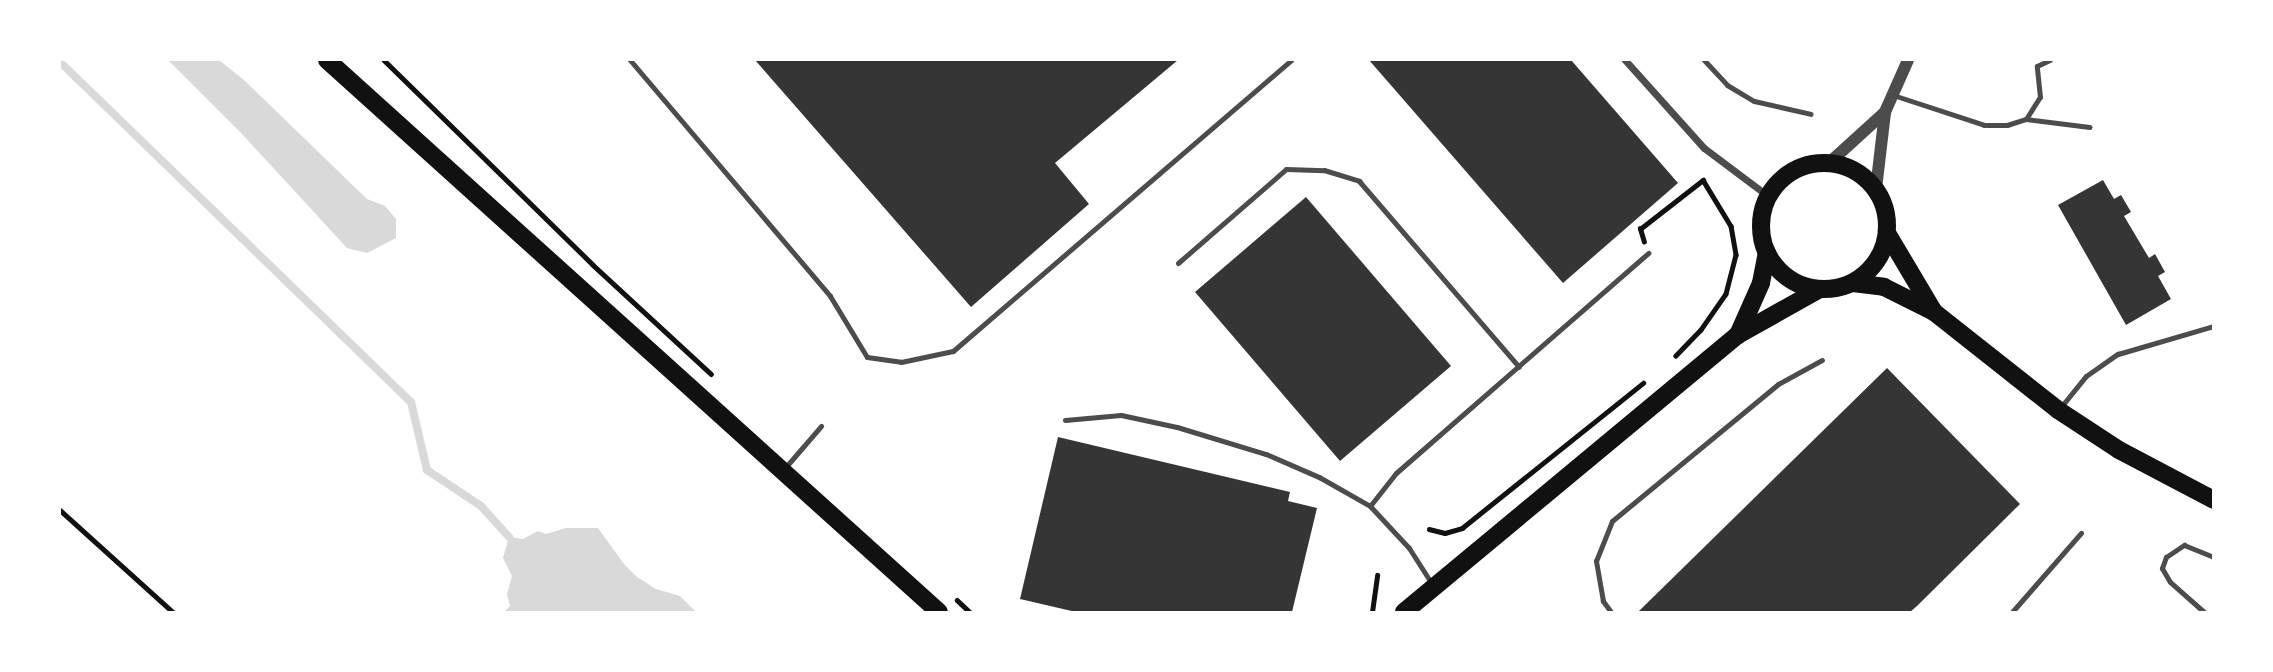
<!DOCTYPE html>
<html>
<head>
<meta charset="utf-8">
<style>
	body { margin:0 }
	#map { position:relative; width:2273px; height:672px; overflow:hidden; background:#fff; font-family:Commissioner,sans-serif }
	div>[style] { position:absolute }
	.water>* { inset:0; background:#d9d9d9 }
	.stream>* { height:8px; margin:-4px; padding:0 4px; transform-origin:4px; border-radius:4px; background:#d9d9d9 }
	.building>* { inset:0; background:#353535 }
	.path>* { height:4.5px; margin:-2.25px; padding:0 2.25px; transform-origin:2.25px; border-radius:2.25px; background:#111 }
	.service>* { height:5px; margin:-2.5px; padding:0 2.5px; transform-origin:2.5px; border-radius:2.5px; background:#4c4c4c }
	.minor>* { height:7px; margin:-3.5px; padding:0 3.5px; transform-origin:3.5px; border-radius:3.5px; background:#4c4c4c }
	.tertiary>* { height:12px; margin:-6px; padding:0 6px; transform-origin:6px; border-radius:6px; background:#4c4c4c }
	.primary>* { height:18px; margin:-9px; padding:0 9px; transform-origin:9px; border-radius:9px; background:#111 }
	.primary>.ring { margin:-9px; padding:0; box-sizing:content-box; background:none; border:18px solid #111; border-radius:50% }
	span { translate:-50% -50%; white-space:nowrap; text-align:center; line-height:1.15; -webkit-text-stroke:6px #fff; paint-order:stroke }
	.frame { position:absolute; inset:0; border:61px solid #fff; pointer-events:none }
</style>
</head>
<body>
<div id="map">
	<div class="water">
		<i style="clip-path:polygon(168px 60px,219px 60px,244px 80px,367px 199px,385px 206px,396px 219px,396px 238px,367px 253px,347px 248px,242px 134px)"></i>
		<i style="clip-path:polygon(566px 528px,598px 528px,624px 564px,637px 577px,656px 589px,680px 596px,696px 612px,504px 612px,510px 606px,507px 594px,512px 576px,503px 558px,509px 537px,523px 539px,538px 531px,546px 534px)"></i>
	</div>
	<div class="stream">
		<i style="left:60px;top:62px;width:489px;rotate:44.1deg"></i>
		<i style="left:411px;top:402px;width:70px;rotate:76.8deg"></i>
		<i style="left:427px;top:470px;width:65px;rotate:33.7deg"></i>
		<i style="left:481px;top:506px;width:42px;rotate:47.9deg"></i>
	</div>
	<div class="building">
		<i style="clip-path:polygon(755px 60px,1178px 60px,1055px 163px,1089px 204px,971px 307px)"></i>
		<i style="clip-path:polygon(1369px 60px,1571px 60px,1678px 183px,1563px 283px)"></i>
		<i style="clip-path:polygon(2103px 180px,2114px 199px,2121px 195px,2131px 212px,2124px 216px,2149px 258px,2155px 254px,2165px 272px,2158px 276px,2171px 299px,2126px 325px,2058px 205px)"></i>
		<i style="clip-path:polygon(1306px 197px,1451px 366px,1340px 461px,1195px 292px)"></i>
		<i style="clip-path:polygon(1887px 368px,2020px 504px,1917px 606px,1910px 612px,1638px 612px)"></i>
		<i style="clip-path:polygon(1058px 437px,1290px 492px,1288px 501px,1317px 508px,1292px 612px,1076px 612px,1020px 599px)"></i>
	</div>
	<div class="path">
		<i style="left:384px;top:60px;width:291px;rotate:44.4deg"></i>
		<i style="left:592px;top:264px;width:162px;rotate:42.7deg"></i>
		<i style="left:1644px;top:242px;width:14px;rotate:-107deg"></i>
		<i style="left:1640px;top:229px;width:80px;rotate:-37.9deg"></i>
		<i style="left:1703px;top:180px;width:54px;rotate:58.7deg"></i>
		<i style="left:1731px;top:226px;width:29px;rotate:80deg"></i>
		<i style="left:1736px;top:255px;width:40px;rotate:104.4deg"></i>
		<i style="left:1726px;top:294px;width:44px;rotate:124.8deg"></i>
		<i style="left:1701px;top:330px;width:36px;rotate:134deg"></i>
		<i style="left:60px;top:510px;width:152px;rotate:42.1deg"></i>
		<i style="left:1429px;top:529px;width:16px;rotate:14deg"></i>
		<i style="left:1445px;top:533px;width:18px;rotate:-16deg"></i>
		<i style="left:1462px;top:528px;width:232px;rotate:-38.7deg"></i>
		<i style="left:957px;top:600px;width:18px;rotate:43deg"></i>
		<i style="left:1372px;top:612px;width:37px;rotate:-82deg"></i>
	</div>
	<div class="service">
		<i style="left:630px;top:60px;width:309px;rotate:49.7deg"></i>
		<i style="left:830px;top:296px;width:71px;rotate:58.8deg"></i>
		<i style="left:867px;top:357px;width:34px;rotate:8deg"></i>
		<i style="left:901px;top:362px;width:53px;rotate:-11.9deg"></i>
		<i style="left:953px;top:351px;width:446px;rotate:-40.7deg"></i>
		<i style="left:1704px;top:60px;width:34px;rotate:47deg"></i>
		<i style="left:1727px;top:85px;width:31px;rotate:31deg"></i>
		<i style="left:1754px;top:101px;width:58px;rotate:12.8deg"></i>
		<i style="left:1893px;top:95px;width:96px;rotate:18.2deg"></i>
		<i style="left:1984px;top:125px;width:23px"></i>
		<i style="left:2007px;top:125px;width:20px;rotate:-18deg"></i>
		<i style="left:2026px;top:119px;width:26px;rotate:-58deg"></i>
		<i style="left:2040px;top:97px;width:31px;rotate:-96deg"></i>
		<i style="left:2037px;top:66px;width:14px;rotate:-25deg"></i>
		<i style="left:2026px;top:119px;width:64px;rotate:7.1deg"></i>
		<i style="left:1178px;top:263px;width:143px;rotate:-41deg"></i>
		<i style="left:1286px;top:169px;width:38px;rotate:2deg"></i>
		<i style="left:1324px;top:170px;width:37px;rotate:17deg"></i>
		<i style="left:1359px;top:181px;width:245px;rotate:49.3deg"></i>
		<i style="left:2060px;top:408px;width:41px;rotate:-50.9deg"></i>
		<i style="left:2086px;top:376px;width:39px;rotate:-35deg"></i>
		<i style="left:2118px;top:354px;width:100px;rotate:-16.3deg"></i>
		<i style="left:1065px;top:420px;width:56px;rotate:-5.1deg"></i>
		<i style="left:1121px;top:415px;width:57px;rotate:12.1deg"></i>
		<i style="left:1177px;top:427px;width:93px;rotate:16.9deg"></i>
		<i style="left:1266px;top:454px;width:58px;rotate:23.5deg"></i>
		<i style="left:1319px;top:477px;width:59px;rotate:29.6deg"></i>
		<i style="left:1370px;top:506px;width:57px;rotate:47.1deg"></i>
		<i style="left:1409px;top:548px;width:43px;rotate:57.4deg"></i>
		<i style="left:784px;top:469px;width:57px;rotate:-49.3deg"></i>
		<i style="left:1370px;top:506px;width:42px;rotate:-51.8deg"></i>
		<i style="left:1396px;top:473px;width:335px;rotate:-41.1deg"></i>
		<i style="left:1611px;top:612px;width:14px;rotate:-126deg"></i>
		<i style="left:1603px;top:601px;width:41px;rotate:-99.9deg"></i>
		<i style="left:1596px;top:561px;width:43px;rotate:-68.2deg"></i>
		<i style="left:1612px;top:521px;width:215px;rotate:-39.5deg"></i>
		<i style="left:1778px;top:384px;width:50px;rotate:-28.6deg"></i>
		<i style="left:2012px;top:612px;width:105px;rotate:-48.9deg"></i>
		<i style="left:2204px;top:612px;width:45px;rotate:-138.6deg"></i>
		<i style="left:2170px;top:582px;width:16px;rotate:-120deg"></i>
		<i style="left:2162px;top:568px;width:12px;rotate:-70deg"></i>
		<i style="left:2166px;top:557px;width:22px;rotate:-34deg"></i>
		<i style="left:2184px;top:545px;width:32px;rotate:22deg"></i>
	</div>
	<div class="minor">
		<i style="left:1625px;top:60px;width:118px;rotate:48.1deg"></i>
		<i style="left:1704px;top:148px;width:80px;rotate:36.9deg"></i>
	</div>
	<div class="tertiary">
		<i style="left:1829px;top:163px;width:76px;rotate:-42.3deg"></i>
		<i style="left:1876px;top:189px;width:78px;rotate:-83.3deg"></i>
		<i style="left:1885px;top:112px;width:57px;rotate:-66.1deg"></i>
	</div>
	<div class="primary">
		<i style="left:327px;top:60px;width:824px;rotate:42.05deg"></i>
		<i class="ring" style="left:1761px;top:163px;width:108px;height:108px"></i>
		<i style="left:1887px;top:233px;width:92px;rotate:59.3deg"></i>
		<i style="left:1853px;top:283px;width:31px;rotate:7deg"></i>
		<i style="left:1884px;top:287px;width:56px;rotate:26.6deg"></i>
		<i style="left:1934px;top:312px;width:158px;rotate:38.3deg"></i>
		<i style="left:2058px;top:410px;width:73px;rotate:33.3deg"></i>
		<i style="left:2119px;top:450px;width:107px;rotate:27.8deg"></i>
		<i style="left:1738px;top:335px;width:57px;rotate:-66.1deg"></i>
		<i style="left:1761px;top:283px;width:31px;rotate:-79deg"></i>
		<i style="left:1404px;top:612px;width:434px;rotate:-39.7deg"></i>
		<i style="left:1738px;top:335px;width:94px;rotate:-29.3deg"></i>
	</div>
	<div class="frame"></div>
</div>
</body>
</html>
